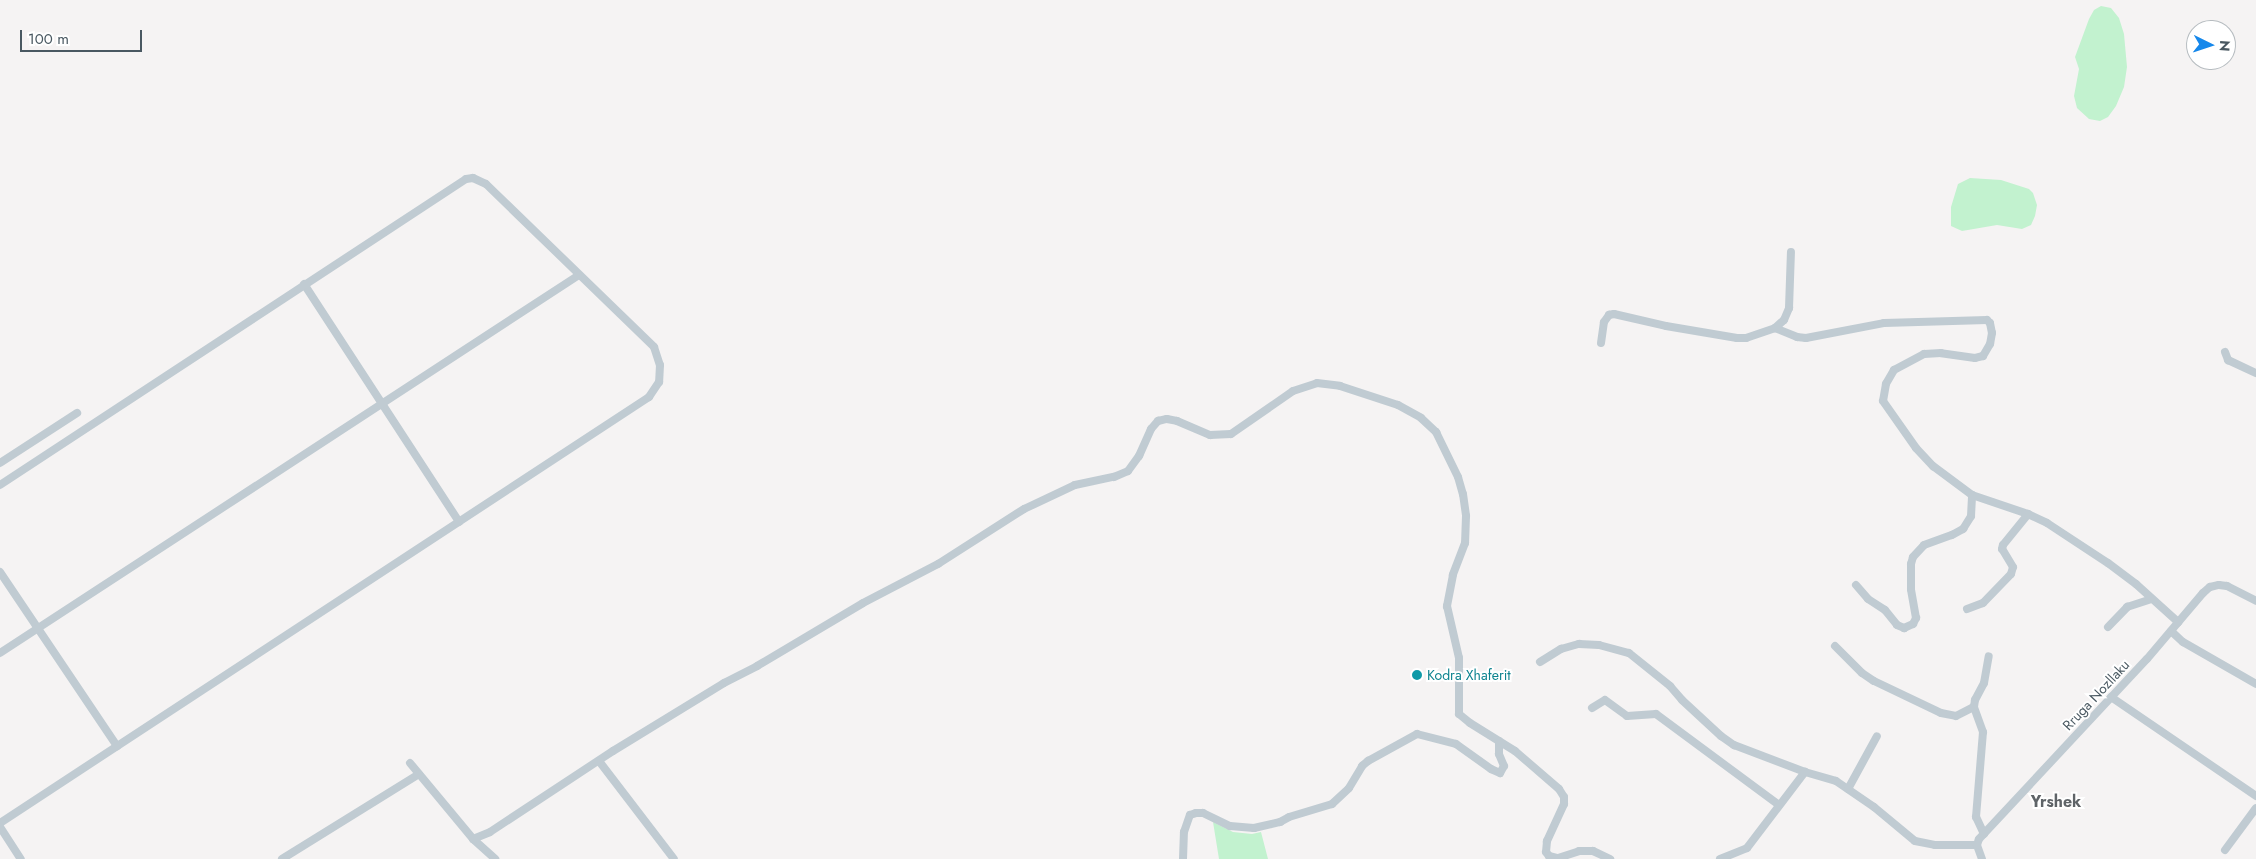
<!DOCTYPE html>
<html>
<head>
<meta charset="utf-8">
<style>
	body { margin:0 }
	#map { position:relative; width:2256px; height:859px; overflow:hidden; background:#f5f3f3; font-family:Jost,sans-serif }
	div>[style] { position:absolute }
	.green>* { inset:0; background:#c2f2cf }
	.minor>* { height:8px; margin:-4px; padding:0 4px; transform-origin:4px; border-radius:4px; background:#c0cbd2 }
	.dots>* { width:14px; height:14px; translate:-50% -50%; box-sizing:border-box; border:2px solid #fff; border-radius:50% }
	span { translate:-50% -50%; white-space:nowrap; text-align:center; line-height:1.15; -webkit-text-stroke:4px #fff; paint-order:stroke }
	.culture-label { font-size:14px; color:#0d838f }
	.left { translate:0 -50%; text-align:left }
	.street-label { font-size:14px; color:#495861 }
	.quarter-label { font-size:16px; color:#5f6468; font-weight:700 }
	.north { position:absolute; left:2186px; top:20px; width:50px; height:50px; box-sizing:border-box; background:#fff; border:1px solid #b6bcc0; border-radius:50%; rotate:94deg; font-size:14px; font-weight:700; line-height:20px; text-align:center; color:#495861 }
	.north::after { content:''; display:block; margin:auto; width:18px; height:22px; background:#1688eb; clip-path:polygon(50% 0,100% 100%,50% 72%,0 100%) }
	.scale { position:absolute; left:20px; top:30px; width:122px; height:22px; box-sizing:border-box; border:2px solid #495861; border-top:0; padding-left:6px; font-size:15px; line-height:18px; white-space:nowrap; color:#495861; -webkit-text-stroke:4px #fff; paint-order:stroke }
</style>
</head>
<body>
<div id="map">
	<div class="green">
		<i style="clip-path:polygon(2101px 6px,2111px 8px,2119px 18px,2124px 34px,2127px 67px,2124px 87px,2116px 106px,2108px 117px,2100px 121px,2089px 119px,2077px 108px,2074px 96px,2079px 69px,2075px 57px,2089px 19px,2094px 10px)"></i>
		<i style="clip-path:polygon(1970px 178px,2001px 180px,2029px 189px,2033px 193px,2037px 205px,2035px 216px,2031px 225px,2022px 229px,1997px 225px,1962px 231px,1951px 226px,1951px 207px,1958px 184px)"></i>
		<i style="clip-path:polygon(1213px 822px,1233px 832px,1252px 834px,1261px 832px,1268px 859px,1219px 859px)"></i>
	</div>
	<div class="minor">
		<i style="left:304px;top:284px;width:284px;rotate:56.9deg"></i>
		<i style="left:1775px;top:328px;width:24px;rotate:22deg"></i>
		<i style="left:1797px;top:337px;width:9px;rotate:6deg"></i>
		<i style="left:1806px;top:338px;width:79px;rotate:-10.9deg"></i>
		<i style="left:1884px;top:323px;width:103px;rotate:-1.7deg"></i>
		<i style="left:1987px;top:320px;width:4px;rotate:45deg"></i>
		<i style="left:1990px;top:323px;width:10px;rotate:79deg"></i>
		<i style="left:1992px;top:333px;width:11px;rotate:100deg"></i>
		<i style="left:1990px;top:344px;width:14px;rotate:120deg"></i>
		<i style="left:1983px;top:356px;width:8px;rotate:166deg"></i>
		<i style="left:1975px;top:358px;width:34px;rotate:-172deg"></i>
		<i style="left:1941px;top:353px;width:17px;rotate:177deg"></i>
		<i style="left:1924px;top:354px;width:34px;rotate:152deg"></i>
		<i style="left:1894px;top:370px;width:16px;rotate:120deg"></i>
		<i style="left:1886px;top:384px;width:17px;rotate:100deg"></i>
		<i style="left:1883px;top:401px;width:57px;rotate:54.9deg"></i>
		<i style="left:1916px;top:448px;width:25px;rotate:47deg"></i>
		<i style="left:1933px;top:466px;width:49px;rotate:36.6deg"></i>
		<i style="left:1972px;top:495px;width:59px;rotate:18.7deg"></i>
		<i style="left:1601px;top:343px;width:21px;rotate:-82deg"></i>
		<i style="left:1604px;top:322px;width:9px;rotate:-54deg"></i>
		<i style="left:1609px;top:315px;width:5px;rotate:-11deg"></i>
		<i style="left:1614px;top:314px;width:53px;rotate:13deg"></i>
		<i style="left:1666px;top:326px;width:72px;rotate:9.6deg"></i>
		<i style="left:1737px;top:338px;width:9px"></i>
		<i style="left:1746px;top:338px;width:31px;rotate:-19deg"></i>
		<i style="left:1775px;top:328px;width:12px;rotate:-42deg"></i>
		<i style="left:1784px;top:320px;width:13px;rotate:-67deg"></i>
		<i style="left:1789px;top:308px;width:56px;rotate:-88deg"></i>
		<i style="left:2225px;top:352px;width:9px;rotate:69deg"></i>
		<i style="left:2228px;top:360px;width:31px;rotate:25deg"></i>
		<i style="left:0;top:463px;width:92px;rotate:-33deg"></i>
		<i style="left:0;top:485px;width:557px;rotate:-33.29deg"></i>
		<i style="left:466px;top:179px;width:7px;rotate:-8deg"></i>
		<i style="left:473px;top:178px;width:14px;rotate:25deg"></i>
		<i style="left:486px;top:184px;width:234px;rotate:44.1deg"></i>
		<i style="left:654px;top:347px;width:19px;rotate:72deg"></i>
		<i style="left:660px;top:365px;width:17px;rotate:93deg"></i>
		<i style="left:659px;top:382px;width:18px;rotate:124deg"></i>
		<i style="left:649px;top:397px;width:776px;rotate:146.72deg"></i>
		<i style="left:0;top:572px;width:210px;rotate:56.1deg"></i>
		<i style="left:1856px;top:585px;width:18px;rotate:49deg"></i>
		<i style="left:1868px;top:599px;width:20px;rotate:33deg"></i>
		<i style="left:1885px;top:610px;width:19px;rotate:51deg"></i>
		<i style="left:1897px;top:625px;width:8px;rotate:23deg"></i>
		<i style="left:1904px;top:628px;width:10px;rotate:-24deg"></i>
		<i style="left:1913px;top:624px;width:7px;rotate:-63deg"></i>
		<i style="left:1916px;top:618px;width:29px;rotate:-100deg"></i>
		<i style="left:1911px;top:589px;width:25px;rotate:-90deg"></i>
		<i style="left:1911px;top:564px;width:7px;rotate:-74deg"></i>
		<i style="left:1913px;top:557px;width:16px;rotate:-47deg"></i>
		<i style="left:1924px;top:545px;width:30px;rotate:-20deg"></i>
		<i style="left:1952px;top:535px;width:13px;rotate:-29deg"></i>
		<i style="left:1963px;top:529px;width:15px;rotate:-58deg"></i>
		<i style="left:1971px;top:516px;width:21px;rotate:-87deg"></i>
		<i style="left:1967px;top:609px;width:17px;rotate:-21deg"></i>
		<i style="left:1983px;top:603px;width:40px;rotate:-46deg"></i>
		<i style="left:2011px;top:574px;width:7px;rotate:-74deg"></i>
		<i style="left:2013px;top:567px;width:21px;rotate:-121deg"></i>
		<i style="left:2002px;top:549px;width:4px;rotate:-76deg"></i>
		<i style="left:2003px;top:545px;width:40px;rotate:-51deg"></i>
		<i style="left:2028px;top:514px;width:21px;rotate:25deg"></i>
		<i style="left:2047px;top:523px;width:73px;rotate:33.3deg"></i>
		<i style="left:2108px;top:563px;width:35px;rotate:37deg"></i>
		<i style="left:2136px;top:584px;width:57px;rotate:42.1deg"></i>
		<i style="left:2108px;top:627px;width:28px;rotate:-46deg"></i>
		<i style="left:2127px;top:607px;width:25px;rotate:-18deg"></i>
		<i style="left:2171px;top:631px;width:16px;rotate:43deg"></i>
		<i style="left:2183px;top:642px;width:84px;rotate:29.9deg"></i>
		<i style="left:1835px;top:646px;width:38px;rotate:45deg"></i>
		<i style="left:1862px;top:673px;width:14px;rotate:34deg"></i>
		<i style="left:1874px;top:681px;width:74px;rotate:25.5deg"></i>
		<i style="left:1941px;top:713px;width:15px;rotate:11deg"></i>
		<i style="left:1956px;top:716px;width:20px;rotate:-27deg"></i>
		<i style="left:0;top:653px;width:691px;rotate:-33.14deg"></i>
		<i style="left:1540px;top:662px;width:25px;rotate:-32deg"></i>
		<i style="left:1561px;top:649px;width:19px;rotate:-16deg"></i>
		<i style="left:1579px;top:644px;width:20px;rotate:3deg"></i>
		<i style="left:1599px;top:645px;width:31px;rotate:15deg"></i>
		<i style="left:1629px;top:653px;width:53px;rotate:38.8deg"></i>
		<i style="left:1670px;top:686px;width:18px;rotate:49deg"></i>
		<i style="left:1682px;top:700px;width:53px;rotate:42.7deg"></i>
		<i style="left:1721px;top:736px;width:16px;rotate:35deg"></i>
		<i style="left:1734px;top:745px;width:76px;rotate:20.8deg"></i>
		<i style="left:1805px;top:772px;width:32px;rotate:16deg"></i>
		<i style="left:1836px;top:781px;width:46px;rotate:34.4deg"></i>
		<i style="left:1874px;top:807px;width:53px;rotate:39.7deg"></i>
		<i style="left:1915px;top:841px;width:20px;rotate:11deg"></i>
		<i style="left:1935px;top:845px;width:42px"></i>
		<i style="left:2111px;top:697px;width:176px;rotate:34.3deg"></i>
		<i style="left:1592px;top:708px;width:15px;rotate:-32deg"></i>
		<i style="left:1605px;top:700px;width:27px;rotate:36deg"></i>
		<i style="left:1627px;top:716px;width:29px;rotate:-4deg"></i>
		<i style="left:1656px;top:714px;width:153px;rotate:36.5deg"></i>
		<i style="left:599px;top:761px;width:123px;rotate:52.6deg"></i>
		<i style="left:410px;top:763px;width:99px;rotate:50.3deg"></i>
		<i style="left:473px;top:839px;width:30px;rotate:42deg"></i>
		<i style="left:1848px;top:789px;width:60px;rotate:-61.3deg"></i>
		<i style="left:0;top:827px;width:38px;rotate:57deg"></i>
		<i style="left:1984px;top:834px;width:19px;rotate:-115deg"></i>
		<i style="left:1976px;top:817px;width:85px;rotate:-85.3deg"></i>
		<i style="left:1983px;top:732px;width:27px;rotate:-110deg"></i>
		<i style="left:1974px;top:707px;width:7px;rotate:-82deg"></i>
		<i style="left:1975px;top:700px;width:19px;rotate:-62deg"></i>
		<i style="left:1984px;top:683px;width:27px;rotate:-80deg"></i>
		<i style="left:473px;top:839px;width:18px;rotate:-22deg"></i>
		<i style="left:490px;top:832px;width:147px;rotate:-33.4deg"></i>
		<i style="left:613px;top:751px;width:130px;rotate:-31.5deg"></i>
		<i style="left:724px;top:683px;width:37px;rotate:-27deg"></i>
		<i style="left:757px;top:666px;width:123px;rotate:-30.7deg"></i>
		<i style="left:863px;top:603px;width:85px;rotate:-27.5deg"></i>
		<i style="left:938px;top:564px;width:102px;rotate:-32.6deg"></i>
		<i style="left:1024px;top:509px;width:56px;rotate:-25.2deg"></i>
		<i style="left:1075px;top:485px;width:40px;rotate:-12deg"></i>
		<i style="left:1114px;top:477px;width:15px;rotate:-23deg"></i>
		<i style="left:1128px;top:471px;width:19px;rotate:-54deg"></i>
		<i style="left:1139px;top:456px;width:30px;rotate:-66deg"></i>
		<i style="left:1151px;top:429px;width:11px;rotate:-49deg"></i>
		<i style="left:1158px;top:421px;width:9px;rotate:-13deg"></i>
		<i style="left:1167px;top:419px;width:10px;rotate:11deg"></i>
		<i style="left:1177px;top:421px;width:36px;rotate:23deg"></i>
		<i style="left:1210px;top:435px;width:21px;rotate:-3deg"></i>
		<i style="left:1231px;top:434px;width:75px;rotate:-34.7deg"></i>
		<i style="left:1293px;top:391px;width:25px;rotate:-18deg"></i>
		<i style="left:1317px;top:383px;width:23px;rotate:7deg"></i>
		<i style="left:1340px;top:386px;width:61px;rotate:18.1deg"></i>
		<i style="left:1398px;top:405px;width:26px;rotate:29deg"></i>
		<i style="left:1421px;top:418px;width:21px;rotate:43deg"></i>
		<i style="left:1436px;top:432px;width:50px;rotate:63.9deg"></i>
		<i style="left:1458px;top:477px;width:18px;rotate:74deg"></i>
		<i style="left:1463px;top:494px;width:22px;rotate:82deg"></i>
		<i style="left:1466px;top:516px;width:27px;rotate:92deg"></i>
		<i style="left:1465px;top:543px;width:34px;rotate:111deg"></i>
		<i style="left:1453px;top:575px;width:32px;rotate:101deg"></i>
		<i style="left:1447px;top:606px;width:53px;rotate:77deg"></i>
		<i style="left:1459px;top:658px;width:56px;rotate:90deg"></i>
		<i style="left:1459px;top:714px;width:14px;rotate:39deg"></i>
		<i style="left:1470px;top:723px;width:53px;rotate:31.9deg"></i>
		<i style="left:1515px;top:751px;width:58px;rotate:40.8deg"></i>
		<i style="left:1559px;top:789px;width:9px;rotate:58deg"></i>
		<i style="left:1564px;top:797px;width:7px;rotate:90deg"></i>
		<i style="left:1564px;top:804px;width:41px;rotate:114.7deg"></i>
		<i style="left:1547px;top:841px;width:11px;rotate:95deg"></i>
		<i style="left:1546px;top:852px;width:5px;rotate:53deg"></i>
		<i style="left:1549px;top:856px;width:9px;rotate:13deg"></i>
		<i style="left:1558px;top:858px;width:22px;rotate:-18deg"></i>
		<i style="left:1579px;top:851px;width:14px"></i>
		<i style="left:1593px;top:851px;width:19px;rotate:25deg"></i>
		<i style="left:2225px;top:850px;width:52px;rotate:-53.6deg"></i>
		<i style="left:282px;top:859px;width:161px;rotate:-31.8deg"></i>
		<i style="left:1183px;top:859px;width:27px;rotate:-88deg"></i>
		<i style="left:1184px;top:832px;width:18px;rotate:-71deg"></i>
		<i style="left:1190px;top:815px;width:6px;rotate:-18deg"></i>
		<i style="left:1196px;top:813px;width:7px"></i>
		<i style="left:1203px;top:813px;width:30px;rotate:26deg"></i>
		<i style="left:1230px;top:826px;width:24px;rotate:5deg"></i>
		<i style="left:1254px;top:828px;width:27px;rotate:-13deg"></i>
		<i style="left:1280px;top:822px;width:10px;rotate:-29deg"></i>
		<i style="left:1289px;top:817px;width:45px;rotate:-16.8deg"></i>
		<i style="left:1332px;top:804px;width:23px;rotate:-43deg"></i>
		<i style="left:1349px;top:788px;width:26px;rotate:-59deg"></i>
		<i style="left:1362px;top:766px;width:8px;rotate:-40deg"></i>
		<i style="left:1368px;top:761px;width:56px;rotate:-28.9deg"></i>
		<i style="left:1417px;top:734px;width:40px;rotate:14.4deg"></i>
		<i style="left:1456px;top:744px;width:43px;rotate:35.5deg"></i>
		<i style="left:1491px;top:769px;width:10px;rotate:24deg"></i>
		<i style="left:1500px;top:773px;width:8px;rotate:-60deg"></i>
		<i style="left:1504px;top:766px;width:13px;rotate:-113deg"></i>
		<i style="left:1499px;top:754px;width:13px;rotate:-90deg"></i>
		<i style="left:1720px;top:859px;width:29px;rotate:-22deg"></i>
		<i style="left:1747px;top:848px;width:96px;rotate:-52.7deg"></i>
		<i style="left:1982px;top:859px;width:15px;rotate:-110deg"></i>
		<i style="left:1977px;top:845px;width:6px;rotate:-72deg"></i>
		<i style="left:1979px;top:839px;width:246px;rotate:-47deg"></i>
		<i style="left:2147px;top:659px;width:87px;rotate:-49.7deg"></i>
		<i style="left:2203px;top:593px;width:9px;rotate:-41deg"></i>
		<i style="left:2210px;top:587px;width:9px;rotate:-13deg"></i>
		<i style="left:2219px;top:585px;width:8px;rotate:7deg"></i>
		<i style="left:2227px;top:586px;width:33px;rotate:27deg"></i>
	</div>
	<div class="dots">
		<i style="left:1417px;top:675px;background:#0f9aa8"></i>
	</div>
	<div class="culture-label">
		<span class="left" style="left:1427px;top:675px">Kodra Xhaferit</span>
	</div>
	<div class="street-label">
		<span style="left:2096px;top:695px;rotate:-47deg">Rruga Nozllaku</span>
	</div>
	<div class="quarter-label">
		<span style="left:2056px;top:802px">Yrshek</span>
	</div>
	<div class="north">N</div>
	<div class="scale">100 m</div>
</div>
</body>
</html>
